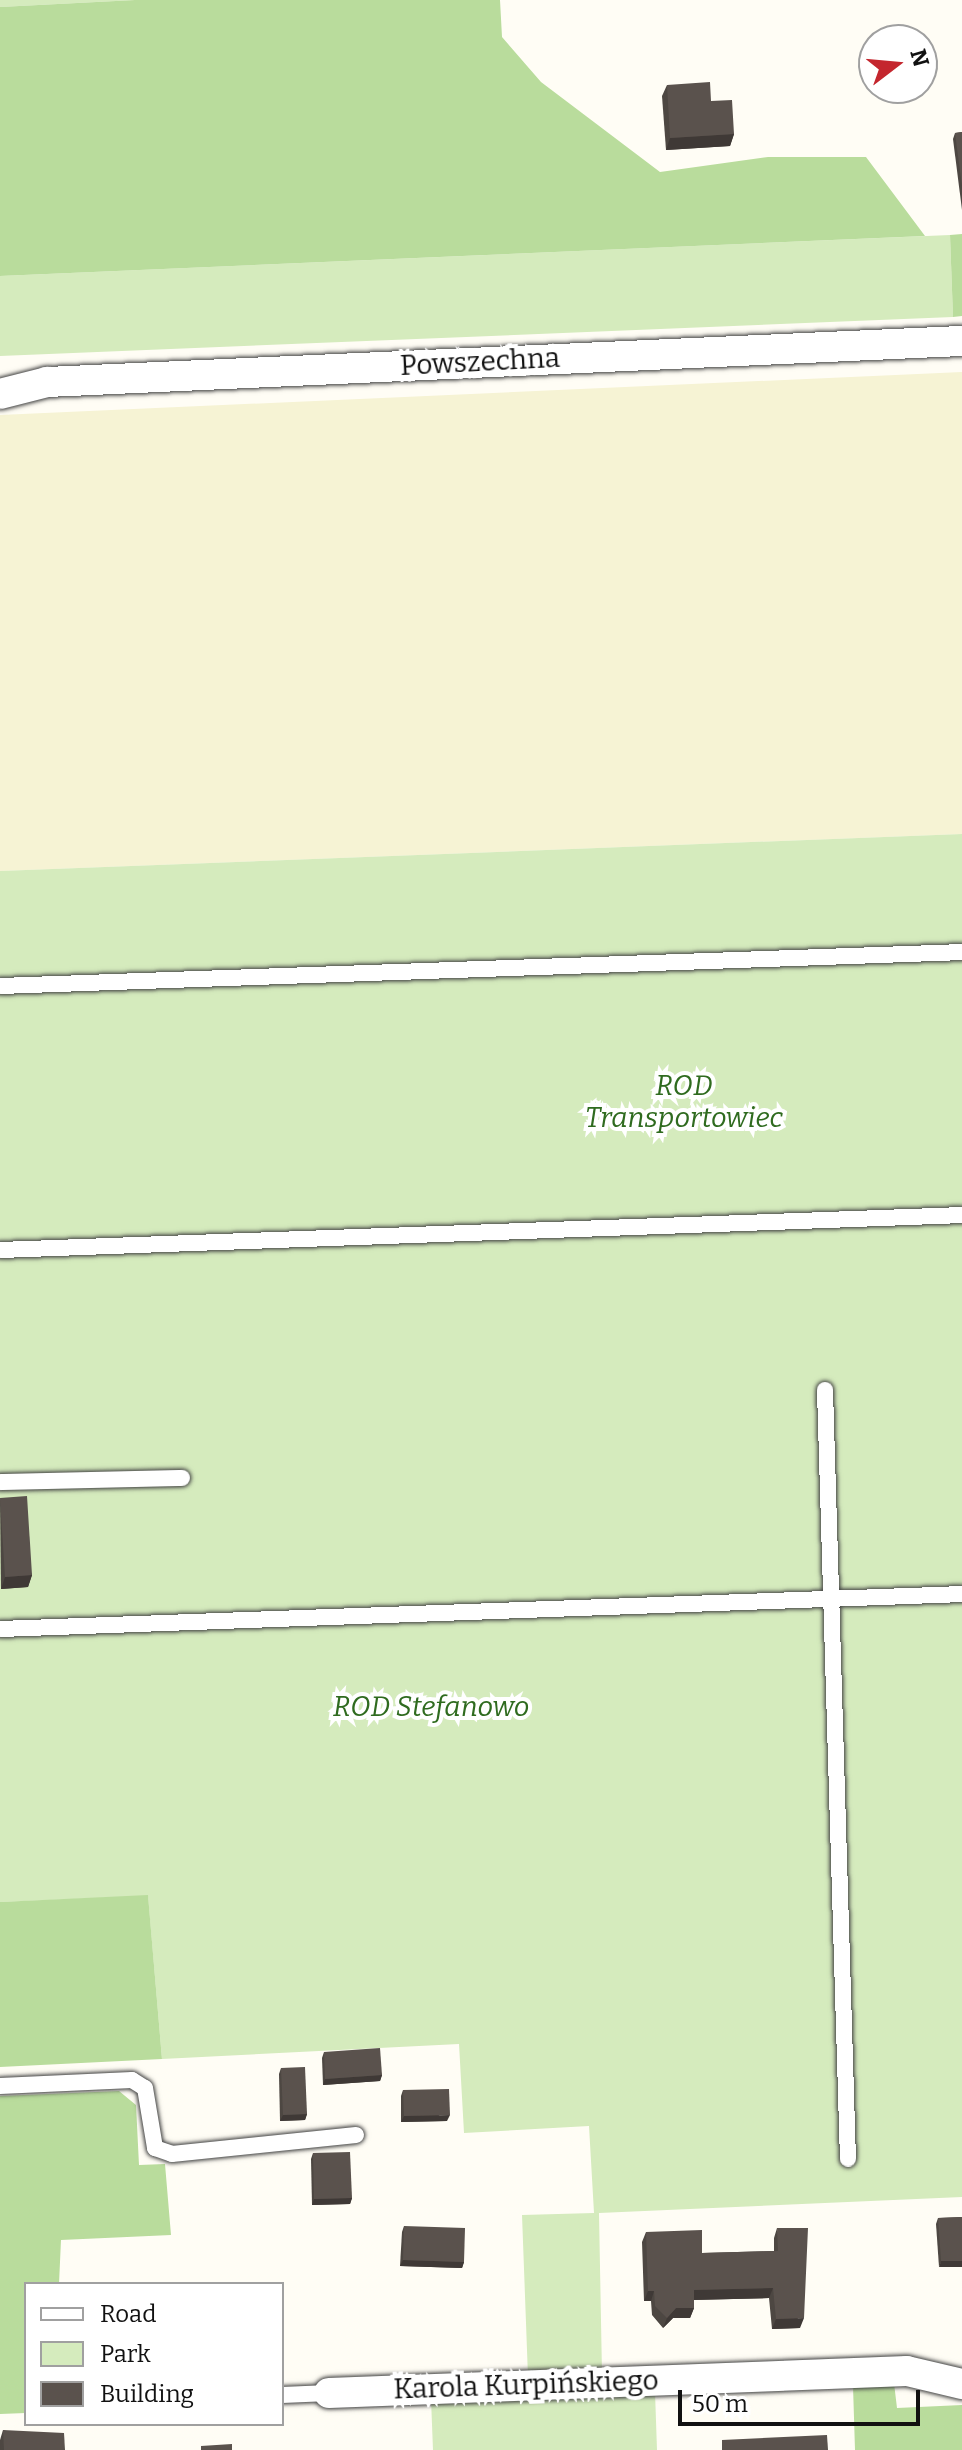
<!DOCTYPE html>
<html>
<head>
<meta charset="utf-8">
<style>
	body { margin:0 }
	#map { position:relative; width:962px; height:2450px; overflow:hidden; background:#fffdf5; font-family:Bitter,serif }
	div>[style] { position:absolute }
	.farmland>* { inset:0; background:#f6f3d4 }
	.green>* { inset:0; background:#d5ebbd }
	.forest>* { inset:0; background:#b9dc9c }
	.roads { filter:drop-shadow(0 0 2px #444) drop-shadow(0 0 2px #444) }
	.lane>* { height:16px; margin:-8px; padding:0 8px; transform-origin:8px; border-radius:8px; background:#fff }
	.street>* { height:30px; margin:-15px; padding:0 15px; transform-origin:15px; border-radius:15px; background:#fff }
	.wall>* { inset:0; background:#4d4742 }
	.shaded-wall>* { inset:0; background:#3f3936 }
	.building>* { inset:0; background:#5a524d }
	span { translate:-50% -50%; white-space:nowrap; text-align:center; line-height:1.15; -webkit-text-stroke:8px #fff; paint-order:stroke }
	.street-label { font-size:28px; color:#111 }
	.park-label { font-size:28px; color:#2f6b1f; font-style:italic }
	.legend { position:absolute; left:24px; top:2282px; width:260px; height:144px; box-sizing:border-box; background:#fff; border:2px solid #a0a0a0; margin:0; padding:10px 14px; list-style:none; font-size:24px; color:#111 }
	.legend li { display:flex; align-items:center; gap:16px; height:40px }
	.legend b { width:40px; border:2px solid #a0a0a0 }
	.north { position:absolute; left:858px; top:24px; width:80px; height:80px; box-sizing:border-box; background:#fff; border:2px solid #a0a0a0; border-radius:50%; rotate:74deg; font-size:22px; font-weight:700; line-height:32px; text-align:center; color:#111 }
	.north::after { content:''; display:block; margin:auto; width:28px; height:36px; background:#c4262e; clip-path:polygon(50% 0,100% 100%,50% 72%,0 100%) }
	.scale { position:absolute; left:678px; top:2390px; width:242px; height:36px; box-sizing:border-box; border:4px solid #111; border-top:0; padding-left:10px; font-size:24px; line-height:28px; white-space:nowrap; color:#111; -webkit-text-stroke:6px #fff; paint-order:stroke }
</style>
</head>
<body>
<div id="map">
	<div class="farmland">
		<i style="clip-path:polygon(962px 372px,962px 834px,0 871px,0 415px)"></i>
	</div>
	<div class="green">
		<i style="clip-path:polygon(0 0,135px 0,0 7px)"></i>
		<i style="clip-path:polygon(950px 235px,953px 317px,0 356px,0 276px)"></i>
		<i style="clip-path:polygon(962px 834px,962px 2197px,599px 2213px,602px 2374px,528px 2377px,522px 2215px,594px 2213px,589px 2126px,464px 2133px,459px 2044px,162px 2059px,148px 1896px,0 1902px,0 871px)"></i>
		<i style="clip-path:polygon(655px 2392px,657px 2450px,433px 2450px,431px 2399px)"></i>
	</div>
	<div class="forest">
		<i style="clip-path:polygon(135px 0,500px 0,502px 37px,541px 82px,660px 172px,768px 157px,866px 157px,925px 236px,0 276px,0 7px)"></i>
		<i style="clip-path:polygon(962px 234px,962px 316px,953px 317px,950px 235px)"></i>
		<i style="clip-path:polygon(148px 1895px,162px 2059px,0 2067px,0 1902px)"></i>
		<i style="clip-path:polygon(119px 2091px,136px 2105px,139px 2165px,165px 2164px,171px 2235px,61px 2240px,59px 2284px,26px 2284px,26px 2413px,0 2414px,0 2096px)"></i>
		<i style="clip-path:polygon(894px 2383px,897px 2408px,962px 2405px,962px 2450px,855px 2450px,853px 2386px)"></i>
	</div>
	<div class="roads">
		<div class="lane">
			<i style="left:0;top:986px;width:963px;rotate:-2.02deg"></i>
			<i style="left:0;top:1250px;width:963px;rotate:-2.08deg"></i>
			<i style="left:825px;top:1390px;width:769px;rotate:88.29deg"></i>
			<i style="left:0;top:1482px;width:182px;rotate:-1.3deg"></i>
			<i style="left:0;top:1629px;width:963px;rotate:-2.08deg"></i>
			<i style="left:0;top:2086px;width:132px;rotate:-2.6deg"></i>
			<i style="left:132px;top:2080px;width:15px;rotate:32deg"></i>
			<i style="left:145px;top:2088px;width:61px;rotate:80.5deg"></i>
			<i style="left:155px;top:2148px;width:18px;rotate:19deg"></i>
			<i style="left:172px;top:2154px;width:185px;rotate:-5.9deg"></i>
			<i style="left:282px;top:2395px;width:47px;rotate:-2.4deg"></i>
		</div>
		<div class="street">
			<i style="left:0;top:394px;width:49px;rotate:-14.3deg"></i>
			<i style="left:47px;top:382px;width:916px;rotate:-2.57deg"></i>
			<i style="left:329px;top:2393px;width:578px;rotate:-2.18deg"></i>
			<i style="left:907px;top:2371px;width:57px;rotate:13.3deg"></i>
		</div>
	</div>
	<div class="wall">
		<i style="clip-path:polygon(667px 85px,711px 101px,734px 134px,730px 146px,666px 150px,662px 96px)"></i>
		<i style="clip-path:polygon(962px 132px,962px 210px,953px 139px,955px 133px)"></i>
		<i style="clip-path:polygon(0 1498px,32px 1575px,28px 1587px,1px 1589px)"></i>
		<i style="clip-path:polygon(324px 2052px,382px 2075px,380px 2081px,323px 2085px,322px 2058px)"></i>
		<i style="clip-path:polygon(281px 2068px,307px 2114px,305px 2120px,280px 2121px,279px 2074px)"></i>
		<i style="clip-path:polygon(403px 2090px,447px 2121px,401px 2122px,401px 2096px)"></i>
		<i style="clip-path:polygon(313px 2153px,352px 2198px,350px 2204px,312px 2205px,311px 2159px)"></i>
		<i style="clip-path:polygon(962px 2217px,939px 2267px,936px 2224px,938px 2218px)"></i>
		<i style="clip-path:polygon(404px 2226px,464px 2262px,462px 2268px,400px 2266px,402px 2232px)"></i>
		<i style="clip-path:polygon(777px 2228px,800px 2328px,772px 2329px,769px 2298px,694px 2300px,694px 2308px,690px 2318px,673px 2318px,663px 2328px,652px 2315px,651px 2301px,644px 2301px,642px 2242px,646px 2232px,702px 2253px,774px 2251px,774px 2238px)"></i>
		<i style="clip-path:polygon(3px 2430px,65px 2450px,0 2450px,0 2440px)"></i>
	</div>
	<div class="shaded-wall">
		<i style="clip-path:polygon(734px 134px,730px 146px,666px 150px,670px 138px)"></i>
		<i style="clip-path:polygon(32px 1575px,28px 1587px,1px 1589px,5px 1577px)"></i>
		<i style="clip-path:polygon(382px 2075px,380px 2081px,323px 2085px,325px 2079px)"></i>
		<i style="clip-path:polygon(307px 2114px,305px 2120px,280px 2121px,283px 2115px)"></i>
		<i style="clip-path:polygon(450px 2115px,447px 2121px,401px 2122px,404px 2116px)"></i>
		<i style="clip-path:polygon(352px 2198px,350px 2204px,312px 2205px,314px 2199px)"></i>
		<i style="clip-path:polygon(403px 2260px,464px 2262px,462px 2268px,400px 2266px)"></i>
		<i style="clip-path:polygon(941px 2261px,962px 2261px,962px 2267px,939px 2267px)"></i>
		<i style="clip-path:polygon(773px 2288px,769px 2298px,690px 2300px,694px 2290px)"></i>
		<i style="clip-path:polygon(648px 2291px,654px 2291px,651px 2301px,644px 2301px)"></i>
		<i style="clip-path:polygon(676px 2308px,694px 2308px,690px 2318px,673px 2318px,663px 2328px,667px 2318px)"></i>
		<i style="clip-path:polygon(804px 2318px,800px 2328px,772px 2329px,776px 2319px)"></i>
	</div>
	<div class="building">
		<i style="clip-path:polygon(710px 82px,711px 101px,732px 100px,734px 134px,670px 138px,667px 85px)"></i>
		<i style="clip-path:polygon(962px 132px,962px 186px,955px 133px)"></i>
		<i style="clip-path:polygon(27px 1496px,32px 1575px,5px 1577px,0 1498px)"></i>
		<i style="clip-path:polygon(380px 2048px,382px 2075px,325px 2079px,324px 2052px)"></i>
		<i style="clip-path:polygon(305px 2067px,307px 2114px,283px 2115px,281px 2068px)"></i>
		<i style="clip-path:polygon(449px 2089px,450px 2115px,404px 2116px,403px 2090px)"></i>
		<i style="clip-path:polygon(350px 2152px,352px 2198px,314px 2199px,313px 2153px)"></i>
		<i style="clip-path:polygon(962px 2217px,962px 2261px,941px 2261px,938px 2218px)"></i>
		<i style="clip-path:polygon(404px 2226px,465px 2228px,464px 2262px,403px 2260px)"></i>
		<i style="clip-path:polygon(777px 2228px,808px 2228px,804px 2318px,776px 2319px,773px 2288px,694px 2290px,694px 2308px,676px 2308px,667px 2318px,655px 2306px,654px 2291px,648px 2291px,646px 2232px,702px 2230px,702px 2253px,778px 2251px)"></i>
		<i style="clip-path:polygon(3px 2430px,64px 2433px,65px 2450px,4px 2450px)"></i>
		<i style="clip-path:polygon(827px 2435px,828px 2450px,722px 2450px,722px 2440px)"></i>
		<i style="clip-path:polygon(232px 2444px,232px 2450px,201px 2450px,201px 2446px)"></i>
	</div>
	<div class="street-label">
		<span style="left:480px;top:362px;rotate:-3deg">Powszechna</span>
		<span style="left:526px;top:2385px;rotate:-2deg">Karola Kurpińskiego</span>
	</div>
	<div class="park-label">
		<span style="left:684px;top:1102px">ROD<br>Transportowiec</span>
		<span style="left:431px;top:1707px">ROD Stefanowo</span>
	</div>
	<ul class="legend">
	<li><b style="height:10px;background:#fff"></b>Road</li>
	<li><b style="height:22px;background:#d5ebbd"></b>Park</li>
	<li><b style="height:22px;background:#5a524d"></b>Building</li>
	</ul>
	<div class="north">N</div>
	<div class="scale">50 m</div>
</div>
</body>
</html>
